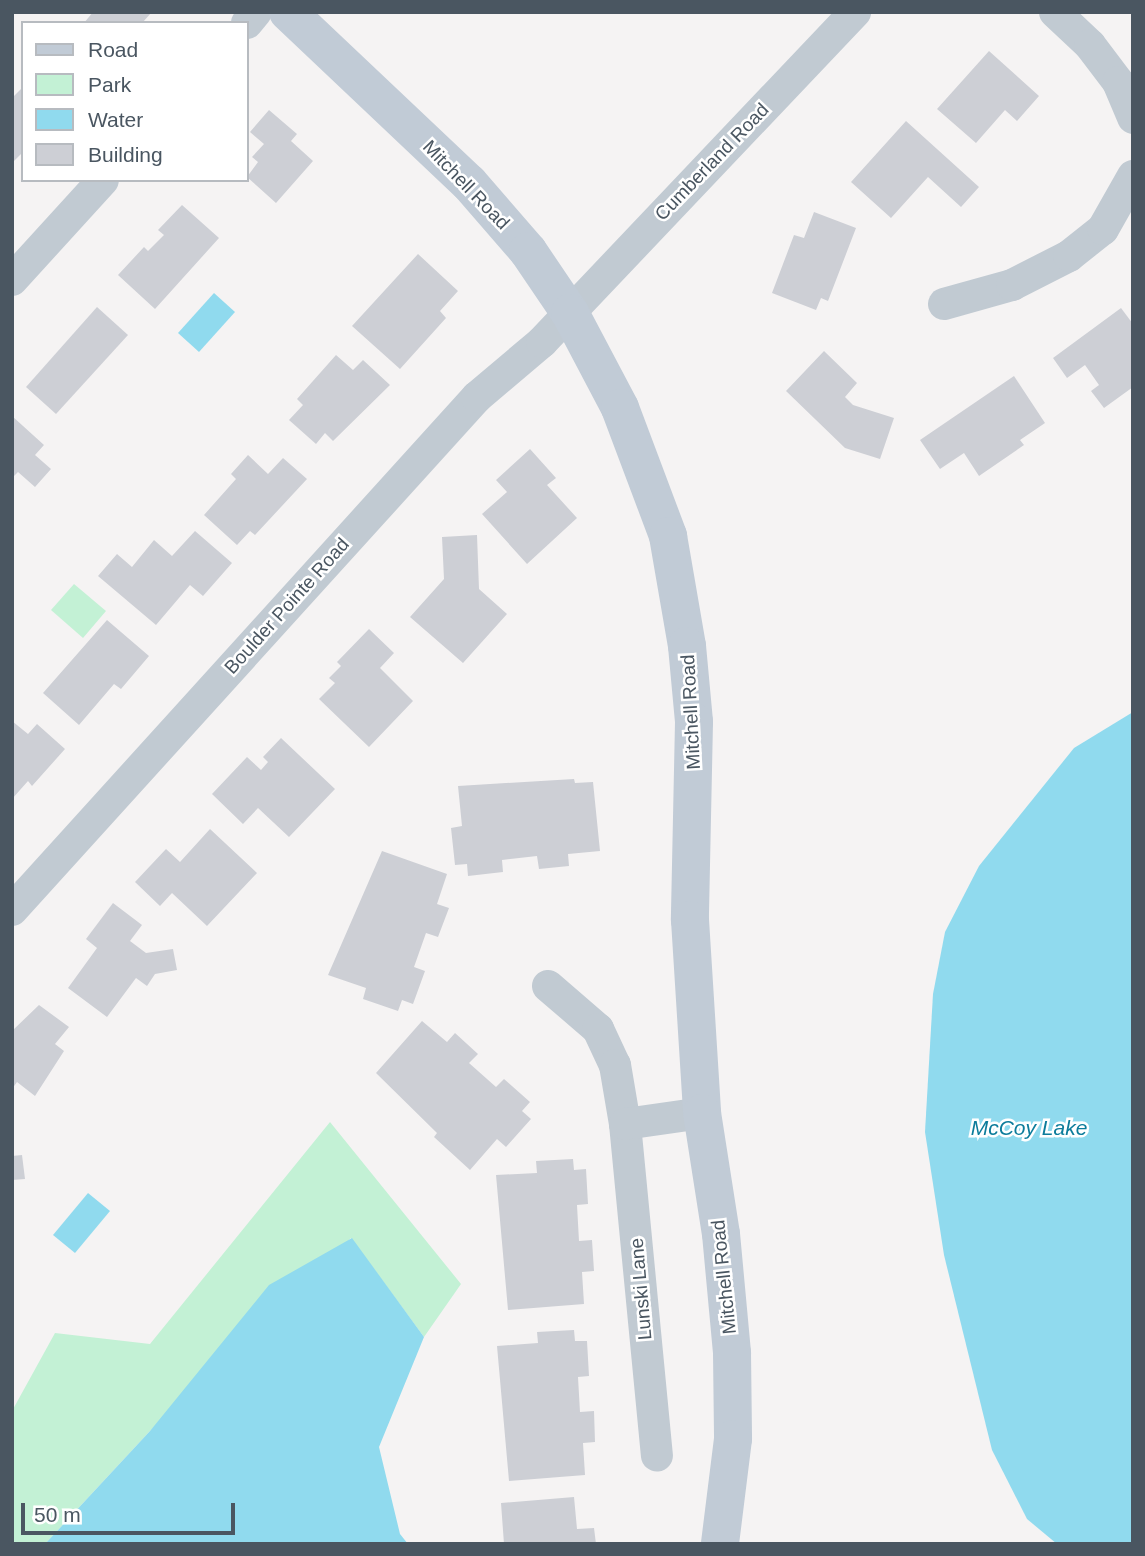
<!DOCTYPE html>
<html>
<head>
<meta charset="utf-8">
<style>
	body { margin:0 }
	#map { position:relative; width:1145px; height:1556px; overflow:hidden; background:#f5f3f3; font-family:Arial,sans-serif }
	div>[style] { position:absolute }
	.green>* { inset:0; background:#c3f1d5 }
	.water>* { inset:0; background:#90daee }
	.building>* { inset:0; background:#cdcfd5 }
	.minor>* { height:32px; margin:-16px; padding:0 16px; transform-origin:16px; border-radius:16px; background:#c1cad2 }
	.secondary>* { height:38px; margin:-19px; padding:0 19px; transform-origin:19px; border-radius:19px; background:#c1cbd6 }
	span { translate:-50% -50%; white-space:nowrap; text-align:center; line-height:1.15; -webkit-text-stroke:5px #fff; paint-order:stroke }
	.street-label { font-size:19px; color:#4a5661 }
	.water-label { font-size:21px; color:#0c7c9b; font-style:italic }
	.frame { position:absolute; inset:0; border:14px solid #4a5661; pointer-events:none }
	.legend { position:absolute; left:21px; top:21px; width:228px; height:161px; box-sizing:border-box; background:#fff; border:2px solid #b7bbc0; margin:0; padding:9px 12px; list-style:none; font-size:21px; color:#4a5661 }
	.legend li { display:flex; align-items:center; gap:14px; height:35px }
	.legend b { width:35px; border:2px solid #b7bbc0 }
	.scale { position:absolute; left:21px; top:1503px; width:214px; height:32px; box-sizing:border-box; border:4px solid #4a5661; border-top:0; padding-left:9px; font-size:21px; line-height:24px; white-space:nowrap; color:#4a5661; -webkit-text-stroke:5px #fff; paint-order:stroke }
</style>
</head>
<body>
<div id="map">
	<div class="green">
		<i style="clip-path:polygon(74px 584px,106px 611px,83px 638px,51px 610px)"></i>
		<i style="clip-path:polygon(330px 1122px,461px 1284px,424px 1337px,351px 1238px,150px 1431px,45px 1544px,12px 1544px,12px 1411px,55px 1333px,150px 1344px)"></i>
	</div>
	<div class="water">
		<i style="clip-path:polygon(214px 293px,235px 312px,199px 352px,178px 333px)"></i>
		<i style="clip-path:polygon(1133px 712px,1133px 1544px,1057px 1544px,1027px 1519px,992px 1450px,944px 1255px,925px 1132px,933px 994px,945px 932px,979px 866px,1074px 748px)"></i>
		<i style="clip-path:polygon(88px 1193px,110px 1211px,75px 1253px,53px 1235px)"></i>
		<i style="clip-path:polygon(352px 1238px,424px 1337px,379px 1447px,400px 1534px,408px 1544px,45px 1544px,150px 1431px,269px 1285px)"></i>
	</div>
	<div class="building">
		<i style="clip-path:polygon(93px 12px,152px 12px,142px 23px,84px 23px)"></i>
		<i style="clip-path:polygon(989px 51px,1039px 96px,1017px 121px,1005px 110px,976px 143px,937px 109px)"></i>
		<i style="clip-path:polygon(23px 87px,23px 152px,12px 163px,12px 98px)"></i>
		<i style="clip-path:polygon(269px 110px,297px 134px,291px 141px,313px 161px,276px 203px,247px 177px,258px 162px,252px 157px,264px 144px,250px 132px)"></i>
		<i style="clip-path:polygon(906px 121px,979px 187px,961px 207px,928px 177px,891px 218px,851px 182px)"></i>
		<i style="clip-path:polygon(182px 205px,219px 238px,155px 309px,118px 275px,144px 247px,148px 251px,164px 235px,158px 230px)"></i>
		<i style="clip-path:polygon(814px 212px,856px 228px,828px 301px,821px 298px,816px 310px,772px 293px,794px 235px,804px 238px)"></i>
		<i style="clip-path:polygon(418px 254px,458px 291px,440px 311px,446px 318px,400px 369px,352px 326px)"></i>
		<i style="clip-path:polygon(97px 307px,128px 335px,56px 414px,26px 387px)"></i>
		<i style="clip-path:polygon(1121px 308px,1133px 324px,1133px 387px,1104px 408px,1091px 391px,1099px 385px,1085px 365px,1067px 378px,1053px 358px)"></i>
		<i style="clip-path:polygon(824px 351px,857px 383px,845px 397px,853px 405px,894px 418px,880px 459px,845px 448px,786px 391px)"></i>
		<i style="clip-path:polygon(336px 355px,353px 370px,363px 360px,390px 385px,333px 441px,325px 433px,316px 444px,289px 420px,303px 405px,297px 399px)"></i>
		<i style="clip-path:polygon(1014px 376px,1045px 423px,1020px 440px,1024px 445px,979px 476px,964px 453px,940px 469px,920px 440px)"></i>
		<i style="clip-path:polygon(12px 416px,44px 445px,35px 455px,51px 469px,35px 487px,18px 472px,12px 478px)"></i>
		<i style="clip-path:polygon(530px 449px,556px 478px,547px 485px,577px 518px,527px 564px,482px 514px,507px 492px,496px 480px)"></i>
		<i style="clip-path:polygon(248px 455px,268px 474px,283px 458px,307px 479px,255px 535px,250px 531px,237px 545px,204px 515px,236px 479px,231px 474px)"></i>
		<i style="clip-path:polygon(195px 531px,232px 563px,203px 596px,190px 585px,156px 625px,98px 576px,117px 554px,132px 567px,154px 540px,172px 556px)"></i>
		<i style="clip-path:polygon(477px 535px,479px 589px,507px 614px,463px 663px,410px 617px,444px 579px,442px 537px)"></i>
		<i style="clip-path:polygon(107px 620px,149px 656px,121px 689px,114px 684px,79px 725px,43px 693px)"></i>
		<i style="clip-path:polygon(369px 629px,394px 653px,380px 668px,413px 701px,369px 747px,319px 699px,335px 683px,329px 678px,341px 666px,337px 662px)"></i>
		<i style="clip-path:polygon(12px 721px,28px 734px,37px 724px,65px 749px,32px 786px,28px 781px,12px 799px)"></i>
		<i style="clip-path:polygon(281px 738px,335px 789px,289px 837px,258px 808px,243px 824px,212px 794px,247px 757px,261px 770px,268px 762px,263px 757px)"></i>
		<i style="clip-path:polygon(574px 779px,575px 783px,593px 782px,600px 851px,568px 854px,569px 866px,539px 869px,537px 856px,502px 860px,503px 872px,468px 876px,467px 864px,455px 865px,451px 828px,462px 826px,458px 786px)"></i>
		<i style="clip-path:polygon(210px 829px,257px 873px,207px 926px,172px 893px,160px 906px,135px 882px,166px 849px,180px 862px)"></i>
		<i style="clip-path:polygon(382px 851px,447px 874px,437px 904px,449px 908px,438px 937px,426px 933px,414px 967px,425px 971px,413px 1004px,402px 1000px,398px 1011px,363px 999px,366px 988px,328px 975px)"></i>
		<i style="clip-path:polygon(113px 903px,142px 925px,130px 941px,146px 953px,173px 949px,177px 970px,155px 974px,147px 986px,136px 978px,107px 1017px,68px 988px,97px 948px,86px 939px)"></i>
		<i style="clip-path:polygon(39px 1005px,69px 1027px,55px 1044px,64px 1051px,35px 1096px,17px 1082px,12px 1089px,12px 1031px)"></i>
		<i style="clip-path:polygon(422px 1021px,447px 1042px,455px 1033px,478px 1054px,469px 1063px,496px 1087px,504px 1079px,530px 1102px,522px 1111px,531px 1119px,506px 1147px,497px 1139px,470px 1170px,434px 1137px,437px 1133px,376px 1073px)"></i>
		<i style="clip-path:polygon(22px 1155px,25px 1179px,12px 1180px,12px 1156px)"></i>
		<i style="clip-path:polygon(573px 1159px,574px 1170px,586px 1169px,588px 1204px,577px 1205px,579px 1241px,592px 1240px,594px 1271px,582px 1272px,584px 1304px,508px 1310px,496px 1175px,537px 1173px,536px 1161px)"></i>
		<i style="clip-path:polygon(574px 1330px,575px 1341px,587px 1341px,589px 1376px,578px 1377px,580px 1412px,594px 1411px,595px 1442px,583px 1443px,585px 1475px,509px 1481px,497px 1346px,538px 1343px,537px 1332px)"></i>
		<i style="clip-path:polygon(574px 1497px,577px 1529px,594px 1528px,596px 1544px,504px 1544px,501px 1503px)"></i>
	</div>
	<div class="minor">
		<i style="left:1055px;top:12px;width:48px;rotate:43.3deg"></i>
		<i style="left:1090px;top:45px;width:46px;rotate:52.9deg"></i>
		<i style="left:1118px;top:82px;width:39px;rotate:67deg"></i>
		<i style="left:247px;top:23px;width:14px;rotate:-51deg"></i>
		<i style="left:12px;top:280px;width:135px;rotate:-47.7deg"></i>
		<i style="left:944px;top:304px;width:71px;rotate:-15.6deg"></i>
		<i style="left:1012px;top:285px;width:64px;rotate:-27deg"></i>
		<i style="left:1069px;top:256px;width:43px;rotate:-38.5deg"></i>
		<i style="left:1103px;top:229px;width:61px;rotate:-60.5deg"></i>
		<i style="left:12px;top:910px;width:692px;rotate:-47.81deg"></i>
		<i style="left:477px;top:397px;width:85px;rotate:-40.2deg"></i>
		<i style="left:542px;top:342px;width:455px;rotate:-46.5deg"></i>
		<i style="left:548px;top:986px;width:66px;rotate:40.7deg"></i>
		<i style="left:598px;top:1029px;width:40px;rotate:65deg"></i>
		<i style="left:615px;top:1065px;width:60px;rotate:80.4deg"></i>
		<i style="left:625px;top:1124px;width:333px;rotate:84.5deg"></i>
		<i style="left:625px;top:1124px;width:78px;rotate:-8.1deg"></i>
	</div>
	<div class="secondary">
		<i style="left:288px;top:12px;width:249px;rotate:43.4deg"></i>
		<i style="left:469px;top:183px;width:90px;rotate:49.1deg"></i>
		<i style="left:528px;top:251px;width:75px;rotate:55.9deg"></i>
		<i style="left:570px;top:313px;width:107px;rotate:62.2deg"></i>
		<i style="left:620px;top:408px;width:137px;rotate:69.4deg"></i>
		<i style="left:668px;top:536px;width:112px;rotate:80.2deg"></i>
		<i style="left:687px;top:646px;width:76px;rotate:84.7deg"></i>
		<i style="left:694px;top:722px;width:198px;rotate:91.2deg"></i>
		<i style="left:690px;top:920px;width:193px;rotate:86.4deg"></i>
		<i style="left:702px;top:1113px;width:122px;rotate:81.1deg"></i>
		<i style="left:721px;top:1234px;width:120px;rotate:84.7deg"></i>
		<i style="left:732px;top:1353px;width:86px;rotate:89.3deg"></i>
		<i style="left:733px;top:1439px;width:106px;rotate:97.1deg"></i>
	</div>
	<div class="street-label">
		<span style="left:712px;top:162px;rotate:-46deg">Cumberland Road</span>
		<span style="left:466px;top:185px;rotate:46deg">Mitchell Road</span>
		<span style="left:287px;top:606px;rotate:-48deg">Boulder Pointe Road</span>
		<span style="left:691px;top:712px;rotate:-93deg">Mitchell Road</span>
		<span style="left:724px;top:1277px;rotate:-96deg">Mitchell Road</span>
		<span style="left:641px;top:1289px;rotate:-95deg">Lunski Lane</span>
	</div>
	<div class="water-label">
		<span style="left:1029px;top:1128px">McCoy Lake</span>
	</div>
	<div class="frame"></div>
	<ul class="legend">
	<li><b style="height:9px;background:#c1cbd6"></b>Road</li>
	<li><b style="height:19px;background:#c3f1d5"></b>Park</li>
	<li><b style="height:19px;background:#90daee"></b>Water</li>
	<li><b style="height:19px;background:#cdcfd5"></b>Building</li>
	</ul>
	<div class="scale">50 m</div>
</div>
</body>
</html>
